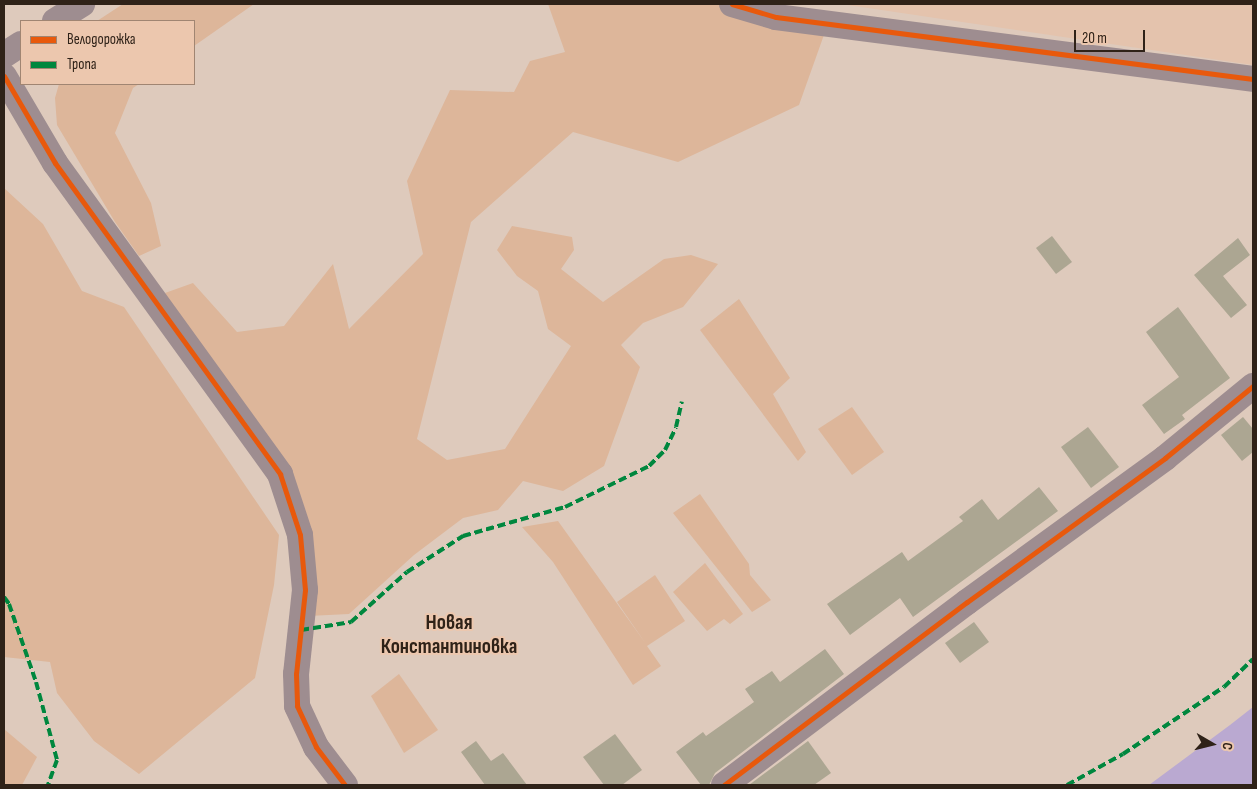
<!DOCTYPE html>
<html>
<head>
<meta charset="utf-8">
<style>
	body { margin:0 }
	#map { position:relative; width:1257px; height:789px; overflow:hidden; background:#decabc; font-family:"Sofia Sans Condensed",sans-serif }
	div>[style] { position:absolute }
	.built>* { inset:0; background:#e4c3ad }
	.green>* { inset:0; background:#ddb69a }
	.water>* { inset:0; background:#baa9d1 }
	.building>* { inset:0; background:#aca692 }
	.street>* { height:26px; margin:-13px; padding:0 13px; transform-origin:13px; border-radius:13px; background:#9e8d90 }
	.quiet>* { height:4px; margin-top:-2px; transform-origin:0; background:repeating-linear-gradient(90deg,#00873e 0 8px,transparent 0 12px) }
	.cycleway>* { height:5px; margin:-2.5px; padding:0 2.5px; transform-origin:2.5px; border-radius:2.5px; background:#e8590c }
	span { translate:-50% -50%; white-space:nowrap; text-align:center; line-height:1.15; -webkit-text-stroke:4px #ecc7ae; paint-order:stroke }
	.district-label { font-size:21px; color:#2f2218; font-weight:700 }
	.frame { position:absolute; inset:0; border:5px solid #2f2218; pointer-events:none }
	.legend { position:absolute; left:20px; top:20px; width:175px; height:65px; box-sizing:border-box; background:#ecc7ae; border:1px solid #a08572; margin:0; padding:6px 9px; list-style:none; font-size:15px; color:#2f2218 }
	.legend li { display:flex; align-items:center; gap:10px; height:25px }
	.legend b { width:25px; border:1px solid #a08572 }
	.north { position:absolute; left:1187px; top:719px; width:50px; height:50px; -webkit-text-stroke:4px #ecc7ae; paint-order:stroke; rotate:98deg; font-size:14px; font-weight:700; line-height:20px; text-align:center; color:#2f2218 }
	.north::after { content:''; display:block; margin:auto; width:18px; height:22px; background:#2f2218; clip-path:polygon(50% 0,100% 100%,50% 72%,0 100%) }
	.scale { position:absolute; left:1074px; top:30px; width:71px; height:22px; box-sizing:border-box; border:2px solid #2f2218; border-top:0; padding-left:6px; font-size:15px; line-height:18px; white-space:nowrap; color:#2f2218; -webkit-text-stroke:4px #ecc7ae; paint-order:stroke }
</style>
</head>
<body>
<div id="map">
	<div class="built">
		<i style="clip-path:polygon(841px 4px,1253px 4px,1253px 65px)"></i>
	</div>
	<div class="green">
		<i style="clip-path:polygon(123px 4px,254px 4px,194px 46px,194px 21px,97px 21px)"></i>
		<i style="clip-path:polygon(548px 4px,720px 4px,825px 32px,799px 105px,678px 162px,573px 132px,471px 222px,417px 439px,447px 460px,505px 449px,571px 346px,548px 329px,538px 291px,517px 276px,497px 250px,512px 226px,572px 237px,574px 250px,561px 269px,603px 302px,664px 259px,691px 255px,718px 264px,683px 307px,643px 323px,621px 345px,640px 367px,604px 466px,563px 491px,523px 481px,498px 510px,463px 518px,414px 555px,349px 614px,308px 616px,310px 539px,165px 293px,193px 283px,237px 332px,284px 326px,333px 264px,349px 329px,423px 254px,407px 181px,450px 90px,514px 92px,530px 61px,565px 52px)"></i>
		<i style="clip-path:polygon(59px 84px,139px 84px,133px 88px,115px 133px,151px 203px,161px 246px,139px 256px,115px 222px,57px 125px,55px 98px)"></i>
		<i style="clip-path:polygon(4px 188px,43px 224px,82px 291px,124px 307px,279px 535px,274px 585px,255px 678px,139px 774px,94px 741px,57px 693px,50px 662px,4px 657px)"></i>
		<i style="clip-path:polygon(739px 299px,790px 378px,773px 394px,806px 452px,798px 461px,700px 330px)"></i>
		<i style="clip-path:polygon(852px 407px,884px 452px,852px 475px,818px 429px)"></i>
		<i style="clip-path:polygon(700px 494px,749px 564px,750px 575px,771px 600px,752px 612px,673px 513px)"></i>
		<i style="clip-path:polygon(558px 521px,646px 644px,617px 602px,655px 575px,685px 621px,647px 646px,661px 666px,633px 685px,553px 562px,522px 527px)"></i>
		<i style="clip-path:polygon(705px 563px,743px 614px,730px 624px,724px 619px,707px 631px,673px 592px)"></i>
		<i style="clip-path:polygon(399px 674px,438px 730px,404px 753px,371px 696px)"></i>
		<i style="clip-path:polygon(4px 729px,37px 757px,22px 785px,4px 785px)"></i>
	</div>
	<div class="water">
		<i style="clip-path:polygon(1253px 707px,1253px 785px,1149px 785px,1230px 725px)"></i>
	</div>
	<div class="building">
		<i style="clip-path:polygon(1052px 236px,1072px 262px,1056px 274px,1036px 248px)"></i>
		<i style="clip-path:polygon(1238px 238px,1250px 255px,1223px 276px,1247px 305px,1231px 318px,1194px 275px)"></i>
		<i style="clip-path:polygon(1178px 307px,1230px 378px,1182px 415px,1185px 419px,1164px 434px,1142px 405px,1179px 377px,1146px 332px)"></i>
		<i style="clip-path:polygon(1243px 417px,1253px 429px,1253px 452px,1242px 461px,1221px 435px)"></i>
		<i style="clip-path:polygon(1088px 427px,1119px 467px,1091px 488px,1061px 447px)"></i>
		<i style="clip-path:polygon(1039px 487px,1058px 511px,913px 617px,900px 598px,850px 635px,827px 604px,902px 552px,908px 561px,963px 521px,959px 517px,982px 499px,998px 520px)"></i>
		<i style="clip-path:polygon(974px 622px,989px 642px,960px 663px,945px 643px)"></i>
		<i style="clip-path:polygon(825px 649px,844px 674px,715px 773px,709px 785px,701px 785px,676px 752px,703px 732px,706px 736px,754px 702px,745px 689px,772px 671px,780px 682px)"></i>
		<i style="clip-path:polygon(615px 734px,642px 770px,622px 785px,604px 785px,583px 757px)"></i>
		<i style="clip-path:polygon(476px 741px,491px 761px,503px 753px,527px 785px,485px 785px,461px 752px)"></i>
		<i style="clip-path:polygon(808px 741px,831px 773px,814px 785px,749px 785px)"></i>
	</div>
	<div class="street">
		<i style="left:732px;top:4px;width:46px;rotate:16.5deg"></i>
		<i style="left:776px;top:17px;width:481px;rotate:7.4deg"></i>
		<i style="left:55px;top:21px;width:32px;rotate:-32deg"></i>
		<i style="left:4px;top:55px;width:20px;rotate:-33deg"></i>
		<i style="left:4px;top:76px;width:101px;rotate:59.6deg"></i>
		<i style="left:55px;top:163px;width:384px;rotate:54.1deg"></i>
		<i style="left:280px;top:474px;width:64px;rotate:71.8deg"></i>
		<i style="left:300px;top:535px;width:55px;rotate:84.8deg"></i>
		<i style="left:305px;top:590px;width:84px;rotate:96.1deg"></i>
		<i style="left:296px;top:674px;width:32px;rotate:88deg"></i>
		<i style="left:297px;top:706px;width:45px;rotate:65.1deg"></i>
		<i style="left:316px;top:747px;width:48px;rotate:52.7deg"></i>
		<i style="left:724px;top:785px;width:304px;rotate:-37deg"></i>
		<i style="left:967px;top:602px;width:245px;rotate:-36deg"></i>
		<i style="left:1165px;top:458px;width:114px;rotate:-39.3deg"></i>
	</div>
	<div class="quiet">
		<i style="left:4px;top:597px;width:9px;rotate:54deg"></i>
		<i style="left:9px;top:604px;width:83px;rotate:70.9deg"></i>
		<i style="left:36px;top:682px;width:81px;rotate:74.9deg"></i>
		<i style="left:57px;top:760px;width:27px;rotate:110deg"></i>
		<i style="left:301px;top:630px;width:51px;rotate:-9.1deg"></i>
		<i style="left:351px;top:622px;width:75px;rotate:-41.8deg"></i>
		<i style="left:407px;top:572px;width:67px;rotate:-32.7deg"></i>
		<i style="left:463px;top:536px;width:106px;rotate:-15.9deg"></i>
		<i style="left:565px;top:507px;width:93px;rotate:-26deg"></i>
		<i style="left:649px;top:466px;width:23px;rotate:-45deg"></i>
		<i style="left:665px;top:450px;width:25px;rotate:-64deg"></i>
		<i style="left:676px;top:427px;width:26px;rotate:-77deg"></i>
		<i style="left:1067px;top:785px;width:64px;rotate:-29deg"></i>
		<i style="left:1123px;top:754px;width:121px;rotate:-33.6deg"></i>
		<i style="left:1224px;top:687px;width:40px;rotate:-44deg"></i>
	</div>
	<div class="cycleway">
		<i style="left:732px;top:4px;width:46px;rotate:16.5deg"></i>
		<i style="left:776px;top:17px;width:481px;rotate:7.4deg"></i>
		<i style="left:4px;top:76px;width:101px;rotate:59.6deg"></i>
		<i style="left:55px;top:163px;width:384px;rotate:54.1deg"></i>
		<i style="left:280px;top:474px;width:64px;rotate:71.8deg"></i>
		<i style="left:300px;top:535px;width:55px;rotate:84.8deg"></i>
		<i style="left:305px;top:590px;width:84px;rotate:96.1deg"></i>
		<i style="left:296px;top:674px;width:32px;rotate:88deg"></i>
		<i style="left:297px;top:706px;width:45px;rotate:65.1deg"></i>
		<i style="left:316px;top:747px;width:48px;rotate:52.7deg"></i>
		<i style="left:724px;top:785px;width:304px;rotate:-37deg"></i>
		<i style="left:967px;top:602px;width:245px;rotate:-36deg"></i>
		<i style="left:1165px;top:458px;width:114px;rotate:-39.3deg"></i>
	</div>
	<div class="district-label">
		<span style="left:449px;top:635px">Новая<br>Константиновка</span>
	</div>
	<div class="frame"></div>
	<ul class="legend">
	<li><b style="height:6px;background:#e8590c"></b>Велодорожка</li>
	<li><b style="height:6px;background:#00873e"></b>Тропа</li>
	</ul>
	<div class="north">С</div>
	<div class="scale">20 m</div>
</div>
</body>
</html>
